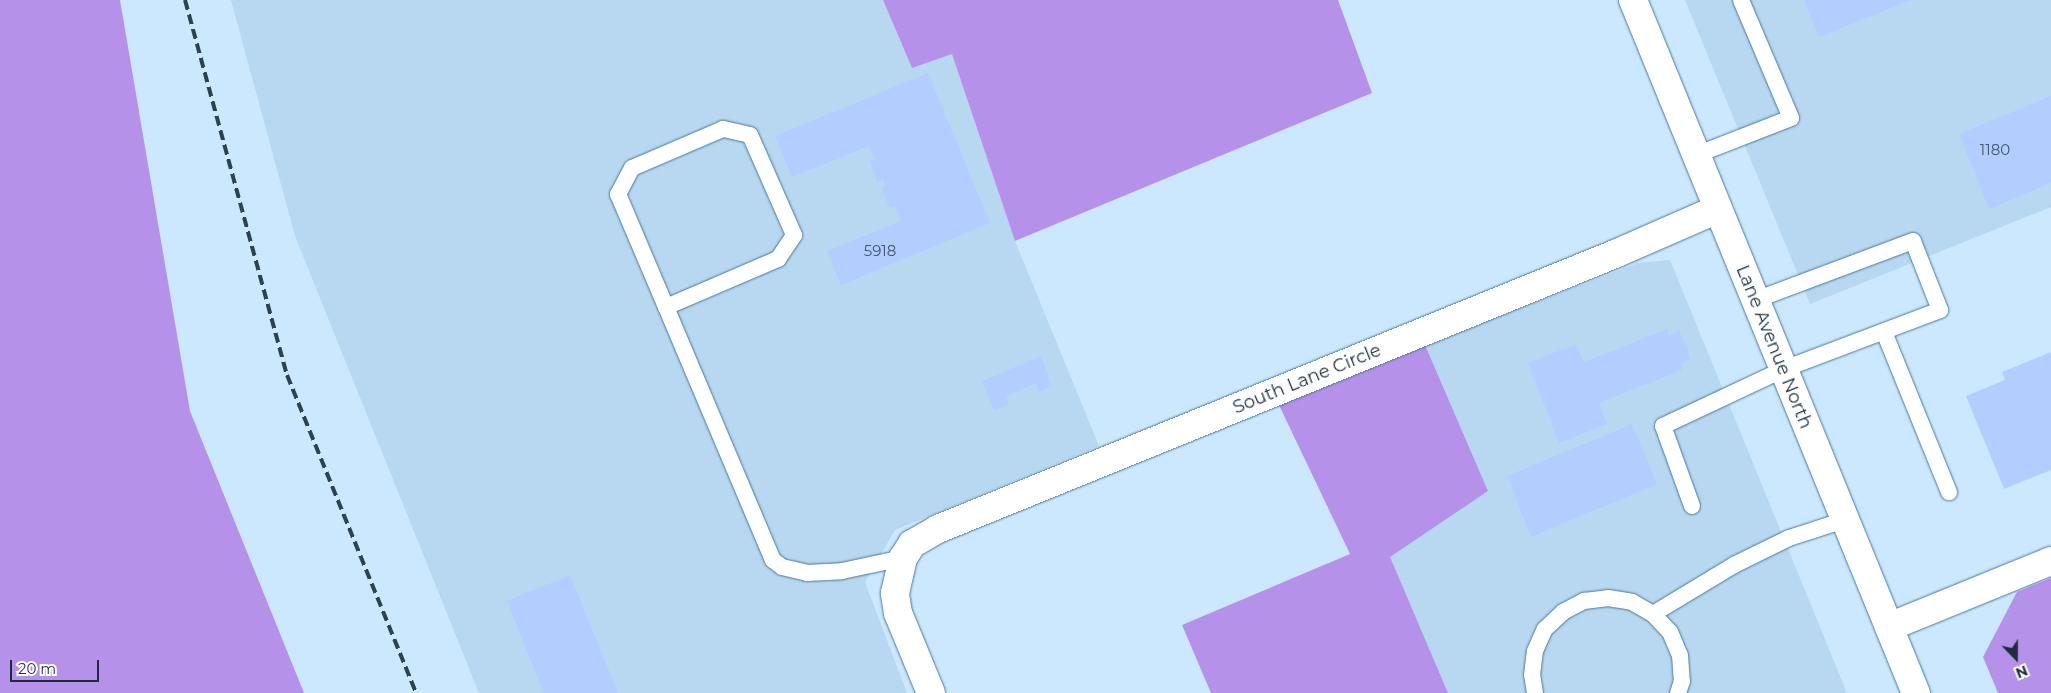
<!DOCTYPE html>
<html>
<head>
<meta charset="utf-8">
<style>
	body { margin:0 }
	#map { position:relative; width:2051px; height:693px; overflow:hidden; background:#cbe8ff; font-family:Montserrat,sans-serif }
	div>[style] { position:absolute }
	.built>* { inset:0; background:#b7d8f0 }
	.forest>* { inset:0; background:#b591ea }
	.building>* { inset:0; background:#b3cefe }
	.roads { filter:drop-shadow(0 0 1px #4a789a) drop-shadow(0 0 1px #4a789a) }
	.lane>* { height:16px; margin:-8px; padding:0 8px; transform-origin:8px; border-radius:8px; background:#fff }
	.street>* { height:28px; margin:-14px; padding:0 14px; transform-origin:14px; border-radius:14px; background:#fff }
	.secondary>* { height:28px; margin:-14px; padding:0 14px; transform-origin:14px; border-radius:14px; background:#fff }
	.rail>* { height:4px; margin-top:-2px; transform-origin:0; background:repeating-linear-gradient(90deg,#2d4250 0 10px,transparent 0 15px) }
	span { translate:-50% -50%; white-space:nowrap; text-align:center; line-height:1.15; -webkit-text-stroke:4.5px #fff; paint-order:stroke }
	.number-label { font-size:15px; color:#41566c }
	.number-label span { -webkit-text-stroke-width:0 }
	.street-label { font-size:18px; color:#1b2e3c }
	.north { position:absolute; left:1991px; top:633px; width:50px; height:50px; -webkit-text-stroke:4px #fff; paint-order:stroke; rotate:158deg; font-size:14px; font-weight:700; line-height:20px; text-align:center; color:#1b2e3c }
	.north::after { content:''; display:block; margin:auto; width:18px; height:22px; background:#1b2e3c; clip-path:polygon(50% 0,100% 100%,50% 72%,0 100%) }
	.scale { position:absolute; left:10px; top:660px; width:89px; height:22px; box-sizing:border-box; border:2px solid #1b2e3c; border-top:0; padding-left:6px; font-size:15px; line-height:18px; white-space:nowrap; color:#1b2e3c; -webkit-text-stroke:4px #fff; paint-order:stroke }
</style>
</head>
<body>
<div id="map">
	<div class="built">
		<i style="clip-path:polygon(231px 0,883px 0,912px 68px,952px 53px,1015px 241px,1099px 446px,895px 530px,865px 582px,907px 693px,479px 693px,295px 236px)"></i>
		<i style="clip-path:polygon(1685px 0,2051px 0,2051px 207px,1810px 304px)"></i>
		<i style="clip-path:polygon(1670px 260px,1847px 693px,1448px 693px,1389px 557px,1488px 491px,1425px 345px,1638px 263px)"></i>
	</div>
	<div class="forest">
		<i style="clip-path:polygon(0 0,120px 0,190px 411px,304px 693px,0 693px)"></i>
		<i style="clip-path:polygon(883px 0,1338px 0,1372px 93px,1015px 241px,952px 54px,912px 68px)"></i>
		<i style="clip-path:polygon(1425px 345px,1488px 491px,1390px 557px,1448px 693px,1211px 693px,1182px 625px,1350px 554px,1279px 405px)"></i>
		<i style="clip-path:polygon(2051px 578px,2051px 693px,1998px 693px,1983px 657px,2017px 592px)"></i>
	</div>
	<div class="building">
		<i style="clip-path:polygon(1804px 0,1911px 0,1819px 37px)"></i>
		<i style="clip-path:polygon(928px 73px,990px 223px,841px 285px,827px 251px,901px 221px,895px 206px,890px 208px,881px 188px,886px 186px,883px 179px,877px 182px,869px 161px,874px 159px,869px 146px,792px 177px,775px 136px)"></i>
		<i style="clip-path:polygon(2051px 96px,2051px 183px,1989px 209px,1959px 134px)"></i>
		<i style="clip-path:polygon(1667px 329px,1669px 335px,1679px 330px,1691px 359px,1680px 364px,1682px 370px,1599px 403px,1607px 424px,1559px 443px,1528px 363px,1576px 344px,1584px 362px)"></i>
		<i style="clip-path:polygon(2051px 352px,2051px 470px,2004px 489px,1966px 396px,2005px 380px,2002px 372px)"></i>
		<i style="clip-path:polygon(1041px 356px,1052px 386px,1039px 392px,1036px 383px,1006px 396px,1009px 404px,994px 410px,982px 381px)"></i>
		<i style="clip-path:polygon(1632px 424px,1657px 484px,1531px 537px,1507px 476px)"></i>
		<i style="clip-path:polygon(570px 575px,618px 693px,544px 693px,507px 601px)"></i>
	</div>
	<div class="roads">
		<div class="lane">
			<i style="left:1696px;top:155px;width:102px;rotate:-21.3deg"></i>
			<i style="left:1791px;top:118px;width:128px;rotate:-113deg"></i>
			<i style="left:666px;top:307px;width:122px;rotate:-23.2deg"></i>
			<i style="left:778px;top:259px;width:29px;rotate:-56deg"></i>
			<i style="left:794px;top:235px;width:109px;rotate:-113.7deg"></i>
			<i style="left:750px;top:135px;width:28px;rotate:-167deg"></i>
			<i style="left:723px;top:129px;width:99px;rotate:156.8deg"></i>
			<i style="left:632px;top:168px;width:30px;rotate:118deg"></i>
			<i style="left:618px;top:194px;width:123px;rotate:67deg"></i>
			<i style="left:666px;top:307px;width:275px;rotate:67.1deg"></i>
			<i style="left:773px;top:560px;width:11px;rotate:38deg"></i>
			<i style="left:782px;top:567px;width:26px;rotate:13deg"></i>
			<i style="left:807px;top:573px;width:35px;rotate:-3deg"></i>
			<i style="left:842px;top:571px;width:62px;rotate:-12deg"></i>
			<i style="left:1884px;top:332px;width:173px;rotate:67.9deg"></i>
			<i style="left:1692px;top:506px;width:85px;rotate:-109.9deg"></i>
			<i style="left:1663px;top:426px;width:134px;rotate:-25.2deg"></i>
			<i style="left:1784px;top:369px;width:167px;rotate:-20.7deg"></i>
			<i style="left:1940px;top:310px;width:74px;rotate:-111.4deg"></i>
			<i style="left:1913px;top:241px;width:169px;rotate:159.5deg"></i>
			<i style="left:1653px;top:614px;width:95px;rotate:-31.2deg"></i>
			<i style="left:1734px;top:565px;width:61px;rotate:-26.1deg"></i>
			<i style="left:1789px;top:538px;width:59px;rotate:-17.8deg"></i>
			<i style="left:1535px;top:693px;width:18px;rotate:-99deg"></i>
			<i style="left:1532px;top:675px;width:24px;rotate:-83deg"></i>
			<i style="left:1535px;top:651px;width:24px;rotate:-66deg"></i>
			<i style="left:1545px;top:629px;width:25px;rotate:-43deg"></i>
			<i style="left:1563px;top:612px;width:24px;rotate:-28deg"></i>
			<i style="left:1584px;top:601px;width:24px;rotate:-7deg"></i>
			<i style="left:1608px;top:598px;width:24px;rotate:9deg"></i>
			<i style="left:1632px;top:602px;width:24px;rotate:30deg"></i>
			<i style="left:1653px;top:614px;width:25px;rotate:47deg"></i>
			<i style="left:1670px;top:632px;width:25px;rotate:67deg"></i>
			<i style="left:1680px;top:655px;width:26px;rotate:86deg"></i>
			<i style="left:1682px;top:681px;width:13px;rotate:108deg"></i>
		</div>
		<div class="street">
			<i style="left:1889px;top:627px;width:175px;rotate:-22.2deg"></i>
			<i style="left:931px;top:693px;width:87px;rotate:-112.4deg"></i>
			<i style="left:898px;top:613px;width:20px;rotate:-99deg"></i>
			<i style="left:895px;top:593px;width:36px;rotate:-77deg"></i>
			<i style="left:903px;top:558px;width:17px;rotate:-57deg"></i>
			<i style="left:912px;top:544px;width:30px;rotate:-30deg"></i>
			<i style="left:938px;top:529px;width:731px;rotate:-22.11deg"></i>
			<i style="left:1615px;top:254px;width:112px;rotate:-23.6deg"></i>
		</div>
		<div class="secondary">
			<i style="left:1633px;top:0;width:749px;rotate:67.79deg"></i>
		</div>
	</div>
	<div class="rail">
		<i style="left:185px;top:0;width:389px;rotate:74.8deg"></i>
		<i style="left:287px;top:375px;width:343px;rotate:67.9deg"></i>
	</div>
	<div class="number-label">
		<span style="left:1995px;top:150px">1180</span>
		<span style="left:880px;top:251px">5918</span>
	</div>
	<div class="street-label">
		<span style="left:1774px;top:347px;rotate:68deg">Lane Avenue North</span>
		<span style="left:1307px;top:379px;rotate:-22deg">South Lane Circle</span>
	</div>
	<div class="north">N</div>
	<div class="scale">20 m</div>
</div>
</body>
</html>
